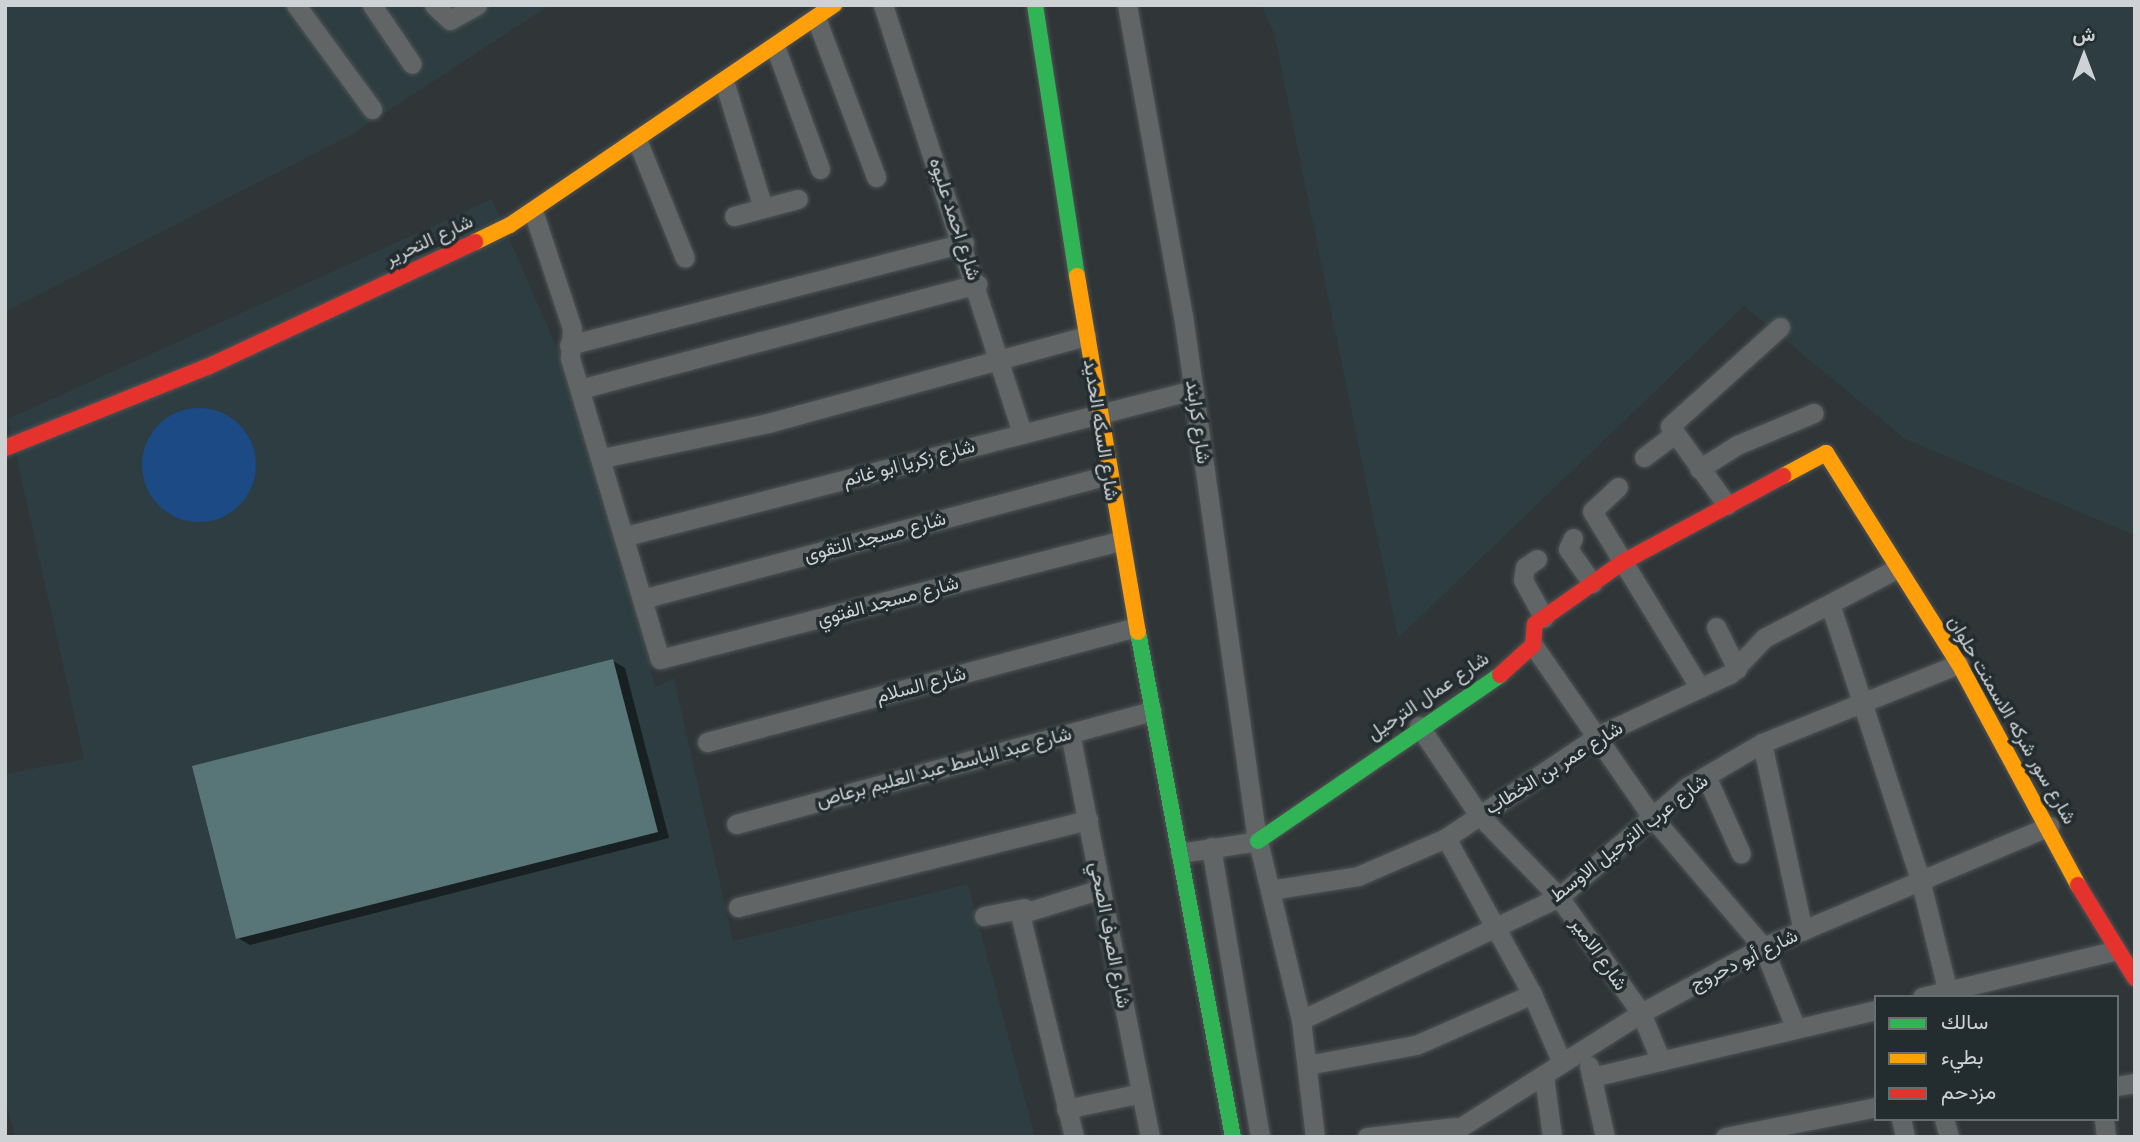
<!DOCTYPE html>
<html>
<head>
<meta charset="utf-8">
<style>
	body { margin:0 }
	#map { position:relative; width:2140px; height:1142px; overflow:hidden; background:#303537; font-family:"Fira Sans",Vazirmatn,sans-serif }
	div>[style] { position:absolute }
	.built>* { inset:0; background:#2d3d41 }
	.water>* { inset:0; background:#1b4a84 }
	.round { border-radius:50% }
	.shadow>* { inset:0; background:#0007 }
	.building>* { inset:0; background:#587678 }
	.roads { filter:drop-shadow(0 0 2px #4f5355) drop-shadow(0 0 2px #4f5355) }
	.street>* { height:19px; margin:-9.5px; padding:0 9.5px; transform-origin:9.5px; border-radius:9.5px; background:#616566 }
	.fast>* { height:16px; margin:-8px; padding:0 8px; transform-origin:8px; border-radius:8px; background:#30b455 }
	.slow>* { height:16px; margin:-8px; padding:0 8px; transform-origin:8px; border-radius:8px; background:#ff9f0a }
	.jam>* { height:16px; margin:-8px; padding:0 8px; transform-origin:8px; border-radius:8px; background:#e5322d }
	span { translate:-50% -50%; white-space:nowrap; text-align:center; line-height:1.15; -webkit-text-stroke:7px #232c2f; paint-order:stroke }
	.street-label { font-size:19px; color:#cdd2d4 }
	.frame { position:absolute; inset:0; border:7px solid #cdd2d4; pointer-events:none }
	.legend { position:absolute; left:1874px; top:995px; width:245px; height:126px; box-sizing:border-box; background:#232c2f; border:2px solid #676e71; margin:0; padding:9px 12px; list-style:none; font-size:21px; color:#cdd2d4 }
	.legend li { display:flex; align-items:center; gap:14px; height:35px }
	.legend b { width:35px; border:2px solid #676e71 }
	.north { position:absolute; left:2049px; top:21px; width:70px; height:70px; -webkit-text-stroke:5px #232c2f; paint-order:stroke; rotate:0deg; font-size:19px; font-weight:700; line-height:28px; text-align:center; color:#cdd2d4 }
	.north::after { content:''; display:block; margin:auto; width:24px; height:32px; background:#cdd2d4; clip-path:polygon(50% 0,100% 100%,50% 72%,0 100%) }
</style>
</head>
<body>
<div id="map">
	<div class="built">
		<i style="clip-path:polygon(5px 5px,550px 5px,351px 135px,5px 312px)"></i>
		<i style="clip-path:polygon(1261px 5px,2135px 5px,2135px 535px,1905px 439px,1744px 306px,1398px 638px,1274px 33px)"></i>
		<i style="clip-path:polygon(492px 199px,605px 458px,655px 687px,674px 678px,733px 941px,968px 884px,1035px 1137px,15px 1137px,5px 1099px,5px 774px,84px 759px,8px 419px)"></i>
	</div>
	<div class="water">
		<i class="round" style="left:142px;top:408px;width:114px;height:114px"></i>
	</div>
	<div class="shadow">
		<i style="clip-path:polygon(613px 661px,625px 668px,669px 838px,250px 945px,238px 938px)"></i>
	</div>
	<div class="building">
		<i style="clip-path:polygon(613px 659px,658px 832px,236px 939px,192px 766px)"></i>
	</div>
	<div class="roads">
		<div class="street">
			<i style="left:296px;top:5px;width:129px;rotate:53.8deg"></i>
			<i style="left:372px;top:5px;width:71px;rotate:55.9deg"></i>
			<i style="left:434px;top:5px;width:22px;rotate:43deg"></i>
			<i style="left:450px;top:20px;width:31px;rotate:-29deg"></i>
			<i style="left:883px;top:5px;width:451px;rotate:72deg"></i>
			<i style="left:1127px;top:5px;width:315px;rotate:79.8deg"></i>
			<i style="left:1183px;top:315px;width:530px;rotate:81.98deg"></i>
			<i style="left:816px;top:18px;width:170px;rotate:69.3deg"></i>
			<i style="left:775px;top:46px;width:131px;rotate:69.9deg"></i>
			<i style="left:724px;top:81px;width:133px;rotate:72.9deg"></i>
			<i style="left:637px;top:140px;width:127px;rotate:67.9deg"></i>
			<i style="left:533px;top:211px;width:123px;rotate:71.6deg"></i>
			<i style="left:572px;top:328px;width:30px;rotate:94deg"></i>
			<i style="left:570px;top:358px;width:314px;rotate:73.4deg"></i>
			<i style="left:660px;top:659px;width:474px;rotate:-14.4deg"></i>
			<i style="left:734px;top:216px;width:66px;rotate:-14.9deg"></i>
			<i style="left:569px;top:345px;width:408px;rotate:-14.5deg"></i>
			<i style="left:580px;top:389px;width:411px;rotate:-14.8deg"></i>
			<i style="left:1644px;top:457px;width:38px;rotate:-37deg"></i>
			<i style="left:602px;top:458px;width:170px;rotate:-11.9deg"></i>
			<i style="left:768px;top:423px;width:330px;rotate:-15.3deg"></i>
			<i style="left:1699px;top:469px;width:45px;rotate:-32.3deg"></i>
			<i style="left:1737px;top:445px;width:83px;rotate:-22.6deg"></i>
			<i style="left:1618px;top:487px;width:35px;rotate:137deg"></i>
			<i style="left:1592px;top:511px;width:207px;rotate:58.6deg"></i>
			<i style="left:1727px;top:505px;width:97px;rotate:-125.8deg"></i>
			<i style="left:1670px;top:426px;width:148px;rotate:-42deg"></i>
			<i style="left:626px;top:536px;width:585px;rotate:-14.44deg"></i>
			<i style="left:1573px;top:538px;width:12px;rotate:114deg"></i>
			<i style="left:1568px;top:549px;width:42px;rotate:54.8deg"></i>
			<i style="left:1537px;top:559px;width:14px;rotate:146deg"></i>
			<i style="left:1525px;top:567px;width:13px;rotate:99deg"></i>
			<i style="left:1523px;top:580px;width:43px;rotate:61.1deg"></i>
			<i style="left:642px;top:599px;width:482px;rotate:-14.9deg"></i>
			<i style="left:1830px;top:604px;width:293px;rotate:71.9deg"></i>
			<i style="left:1921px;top:883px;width:109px;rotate:76.2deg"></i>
			<i style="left:1716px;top:627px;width:47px;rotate:63.4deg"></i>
			<i style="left:1533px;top:645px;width:209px;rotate:55.3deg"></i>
			<i style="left:1652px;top:817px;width:171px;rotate:49.5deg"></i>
			<i style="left:1763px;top:947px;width:88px;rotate:68.1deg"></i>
			<i style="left:1419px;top:726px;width:107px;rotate:56deg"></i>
			<i style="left:1479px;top:815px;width:115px;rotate:45.7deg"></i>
			<i style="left:1559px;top:897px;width:142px;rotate:54.7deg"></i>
			<i style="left:1641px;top:1013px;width:52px;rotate:67.4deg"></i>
			<i style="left:1070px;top:733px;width:412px;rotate:78.8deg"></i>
			<i style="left:707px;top:742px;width:443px;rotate:-15deg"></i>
			<i style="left:1762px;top:743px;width:192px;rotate:77.7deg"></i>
			<i style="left:1706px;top:776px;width:85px;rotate:65.8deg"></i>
			<i style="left:736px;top:824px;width:431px;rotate:-15.2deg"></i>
			<i style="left:1446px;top:838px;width:178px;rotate:61.1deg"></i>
			<i style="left:1532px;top:994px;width:75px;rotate:66.5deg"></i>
			<i style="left:1211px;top:847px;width:294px;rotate:80.4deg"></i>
			<i style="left:1180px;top:853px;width:79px;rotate:-8.7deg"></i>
			<i style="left:1258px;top:841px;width:184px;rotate:76.5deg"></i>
			<i style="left:1301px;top:1020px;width:118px;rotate:83.2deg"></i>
			<i style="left:1270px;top:890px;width:89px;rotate:-9deg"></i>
			<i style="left:1358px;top:876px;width:96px;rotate:-23.4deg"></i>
			<i style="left:1446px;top:838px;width:184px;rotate:-33.9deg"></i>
			<i style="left:1599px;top:735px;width:145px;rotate:-25deg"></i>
			<i style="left:1730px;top:674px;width:50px;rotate:-46.6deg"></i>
			<i style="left:1764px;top:638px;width:149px;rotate:-27.6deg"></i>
			<i style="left:738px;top:907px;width:361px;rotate:-14deg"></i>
			<i style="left:984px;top:916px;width:41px;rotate:-11.3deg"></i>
			<i style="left:1922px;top:997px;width:197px;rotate:-13.5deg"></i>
			<i style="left:1301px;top:1020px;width:286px;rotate:-25.5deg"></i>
			<i style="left:1559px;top:897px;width:169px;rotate:-40.7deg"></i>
			<i style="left:1687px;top:787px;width:87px;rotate:-30.4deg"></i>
			<i style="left:1762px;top:743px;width:212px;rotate:-21.9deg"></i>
			<i style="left:1307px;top:1065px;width:111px;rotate:-10.4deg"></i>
			<i style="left:1416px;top:1045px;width:127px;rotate:-23.7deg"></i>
			<i style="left:1589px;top:1066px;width:73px;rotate:77.3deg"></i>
			<i style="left:1544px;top:1076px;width:62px;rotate:82.5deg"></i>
			<i style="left:1592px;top:1077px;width:292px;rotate:-13.3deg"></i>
			<i style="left:2117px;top:1086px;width:18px;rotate:-9deg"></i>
			<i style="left:1066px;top:1109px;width:77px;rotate:-12deg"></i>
			<i style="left:1901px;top:1119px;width:18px;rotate:77deg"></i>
			<i style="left:1944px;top:1119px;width:19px;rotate:74deg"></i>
			<i style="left:2104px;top:1119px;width:18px;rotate:84deg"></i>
			<i style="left:1074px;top:1137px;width:229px;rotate:-103.6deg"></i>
			<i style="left:1020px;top:914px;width:85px;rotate:-17.2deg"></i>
			<i style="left:1367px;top:1137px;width:89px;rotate:-6.5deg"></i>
			<i style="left:1445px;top:1137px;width:232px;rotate:-32.3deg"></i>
			<i style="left:1641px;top:1013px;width:139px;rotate:-28.4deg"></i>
			<i style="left:1763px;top:947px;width:311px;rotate:-22.9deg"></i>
			<i style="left:1725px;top:1137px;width:154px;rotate:-11.2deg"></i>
		</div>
		<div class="fast">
			<i style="left:1035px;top:5px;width:274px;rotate:81.2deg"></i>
			<i style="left:1138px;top:632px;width:514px;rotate:79.35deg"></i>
			<i style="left:1258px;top:841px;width:293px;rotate:-34.4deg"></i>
		</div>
		<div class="slow">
			<i style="left:475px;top:242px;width:39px;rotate:-26deg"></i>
			<i style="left:510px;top:225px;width:392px;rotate:-34.2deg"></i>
			<i style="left:1077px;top:276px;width:361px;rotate:80.3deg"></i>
			<i style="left:1783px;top:476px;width:49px;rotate:-28.1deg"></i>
			<i style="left:1826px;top:453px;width:249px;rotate:57.8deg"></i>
			<i style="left:1959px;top:664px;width:251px;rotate:61.7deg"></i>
		</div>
		<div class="jam">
			<i style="left:5px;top:448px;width:218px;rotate:-21.9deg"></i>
			<i style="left:207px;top:367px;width:296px;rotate:-25deg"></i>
			<i style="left:1500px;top:675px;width:45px;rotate:-42.3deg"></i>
			<i style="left:1533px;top:645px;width:21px;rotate:-85deg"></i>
			<i style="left:1535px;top:624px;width:108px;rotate:-35.2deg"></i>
			<i style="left:1623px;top:562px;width:182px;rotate:-28.3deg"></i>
			<i style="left:2078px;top:885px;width:109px;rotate:58.5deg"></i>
		</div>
	</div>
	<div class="street-label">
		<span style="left:955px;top:219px;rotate:72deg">شارع احمد عليوه</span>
		<span style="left:429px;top:240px;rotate:-25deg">شارع التحرير</span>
		<span style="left:1198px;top:422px;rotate:82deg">شارع كرابند</span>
		<span style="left:1101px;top:430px;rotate:81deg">شارع السكه الحديد</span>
		<span style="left:909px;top:463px;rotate:-15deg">شارع زكريا ابو غانم</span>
		<span style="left:875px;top:537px;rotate:-15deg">شارع مسجد التقوى</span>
		<span style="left:888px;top:601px;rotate:-15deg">شارع مسجد الفتوي</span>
		<span style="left:921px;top:685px;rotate:-15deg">شارع السلام</span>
		<span style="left:1428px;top:696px;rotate:-34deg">شارع عمال الترحيل</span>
		<span style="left:2012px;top:720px;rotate:60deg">شارع سور شركه الاسمنت حلوان</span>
		<span style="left:944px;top:767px;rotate:-15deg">شارع عبد الباسط عبد العليم برعاص</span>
		<span style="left:1554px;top:768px;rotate:-32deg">شارع عمر بن الخطاب</span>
		<span style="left:1629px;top:838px;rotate:-38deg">شارع عرب الترحيل الاوسط</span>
		<span style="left:1110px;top:935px;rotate:79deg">شارع الصرف الصحي</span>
		<span style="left:1599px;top:954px;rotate:55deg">شارع الامير</span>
		<span style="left:1744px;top:960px;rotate:-26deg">شارع أبو دحروج</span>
	</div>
	<div class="frame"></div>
	<ul class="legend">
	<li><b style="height:9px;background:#30b455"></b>سالك</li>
	<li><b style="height:9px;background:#ff9f0a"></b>بطيء</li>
	<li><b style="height:9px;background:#e5322d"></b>مزدحم</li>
	</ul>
	<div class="north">ش</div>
</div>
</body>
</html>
